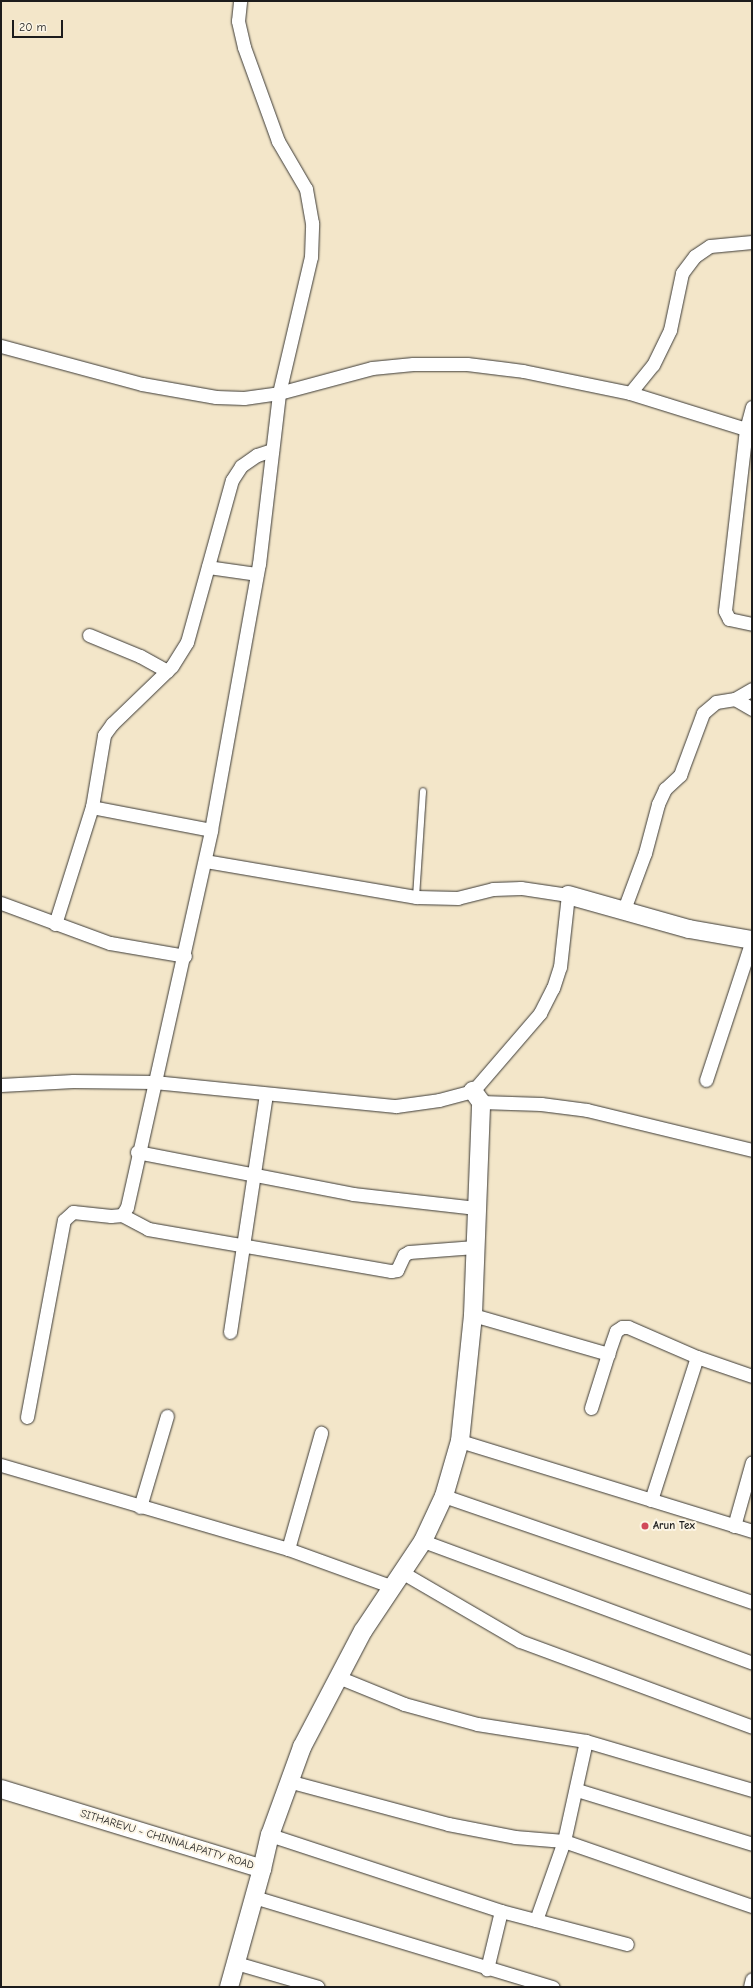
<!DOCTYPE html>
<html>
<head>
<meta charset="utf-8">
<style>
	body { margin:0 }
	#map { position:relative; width:753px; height:1988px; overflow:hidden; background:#f3e6c9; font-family:"Comic Neue",sans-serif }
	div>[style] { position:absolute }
	.roads { filter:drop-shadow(0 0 1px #3c3a36) drop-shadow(0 0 1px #3c3a36) }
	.lane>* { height:6px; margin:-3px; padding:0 3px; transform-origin:3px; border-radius:3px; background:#fff }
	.street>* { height:13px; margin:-6.5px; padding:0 6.5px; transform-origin:6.5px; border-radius:6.5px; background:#fff }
	.secondary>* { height:18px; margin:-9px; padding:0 9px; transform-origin:9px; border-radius:9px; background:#fff }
	.dots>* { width:11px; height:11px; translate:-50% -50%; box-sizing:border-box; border:2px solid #fcf5e5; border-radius:50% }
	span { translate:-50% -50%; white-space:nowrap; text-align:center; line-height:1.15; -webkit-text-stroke:4px #fcf5e5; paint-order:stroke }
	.poi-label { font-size:11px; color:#1c1c1c; font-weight:700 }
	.left { translate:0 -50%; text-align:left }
	.street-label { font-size:11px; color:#1c1c1c }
	.frame { position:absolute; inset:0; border:2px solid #1c1c1c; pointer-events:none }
	.scale { position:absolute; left:12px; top:20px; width:51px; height:18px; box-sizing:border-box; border:2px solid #1c1c1c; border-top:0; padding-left:5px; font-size:12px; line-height:14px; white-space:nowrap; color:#1c1c1c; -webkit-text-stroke:3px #fcf5e5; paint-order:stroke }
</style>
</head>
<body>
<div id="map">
	<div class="roads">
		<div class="lane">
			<i style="left:416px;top:897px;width:106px;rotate:-86.2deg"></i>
		</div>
		<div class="street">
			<i style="left:1px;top:346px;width:146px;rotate:15.1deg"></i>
			<i style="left:142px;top:384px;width:75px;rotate:10deg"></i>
			<i style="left:216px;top:397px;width:28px;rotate:2deg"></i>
			<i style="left:244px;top:398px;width:35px;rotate:-8deg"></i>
			<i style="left:279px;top:393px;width:96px;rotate:-15deg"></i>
			<i style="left:372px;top:368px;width:41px;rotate:-5.6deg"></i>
			<i style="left:413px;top:364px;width:54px"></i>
			<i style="left:467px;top:364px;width:56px;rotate:7.1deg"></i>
			<i style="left:523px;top:371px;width:109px;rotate:11.6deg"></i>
			<i style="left:630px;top:393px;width:128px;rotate:17.3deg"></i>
			<i style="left:630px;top:393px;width:36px;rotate:-51deg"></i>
			<i style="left:653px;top:365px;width:39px;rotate:-64deg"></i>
			<i style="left:670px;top:330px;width:58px;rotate:-78.1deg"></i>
			<i style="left:682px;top:273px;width:21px;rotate:-53deg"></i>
			<i style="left:695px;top:256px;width:18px;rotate:-34deg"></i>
			<i style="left:710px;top:246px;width:42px;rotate:-5.4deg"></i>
			<i style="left:752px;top:407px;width:23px;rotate:105deg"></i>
			<i style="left:746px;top:429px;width:183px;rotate:96.6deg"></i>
			<i style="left:725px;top:611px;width:9px;rotate:63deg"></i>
			<i style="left:729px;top:619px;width:24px;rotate:12deg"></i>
			<i style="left:208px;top:567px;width:49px;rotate:8.1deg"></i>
			<i style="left:89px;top:635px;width:55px;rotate:22.4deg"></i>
			<i style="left:140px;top:656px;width:31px;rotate:29deg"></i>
			<i style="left:735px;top:699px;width:20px;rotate:30deg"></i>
			<i style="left:92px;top:807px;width:121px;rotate:10.9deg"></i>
			<i style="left:1px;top:903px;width:116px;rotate:20.2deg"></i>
			<i style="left:110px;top:943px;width:76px;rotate:9.8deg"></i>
			<i style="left:623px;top:912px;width:63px;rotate:-69.6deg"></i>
			<i style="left:645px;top:853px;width:51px;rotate:-75.1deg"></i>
			<i style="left:658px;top:804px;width:17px;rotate:-65deg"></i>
			<i style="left:665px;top:789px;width:21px;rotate:-43deg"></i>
			<i style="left:680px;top:775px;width:66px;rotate:-69.6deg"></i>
			<i style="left:703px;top:713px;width:17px;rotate:-40deg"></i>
			<i style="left:716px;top:702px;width:19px;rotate:-9deg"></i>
			<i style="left:735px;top:699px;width:20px;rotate:-30deg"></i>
			<i style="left:55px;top:924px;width:123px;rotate:-72.5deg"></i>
			<i style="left:92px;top:807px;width:73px;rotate:-80.5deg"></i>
			<i style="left:104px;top:735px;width:14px;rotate:-54deg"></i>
			<i style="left:112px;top:724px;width:83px;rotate:-44deg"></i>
			<i style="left:172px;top:666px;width:28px;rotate:-58deg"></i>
			<i style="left:187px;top:642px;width:168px;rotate:-74.5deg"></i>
			<i style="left:232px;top:480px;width:17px;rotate:-57deg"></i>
			<i style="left:241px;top:466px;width:19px;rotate:-35deg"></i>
			<i style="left:257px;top:455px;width:16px;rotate:-18deg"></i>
			<i style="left:706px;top:1080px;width:147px;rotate:-71.8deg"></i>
			<i style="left:1px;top:1085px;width:72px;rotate:-3.2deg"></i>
			<i style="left:73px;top:1081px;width:81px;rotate:0.7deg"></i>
			<i style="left:154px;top:1082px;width:243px;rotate:5.7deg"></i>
			<i style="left:396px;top:1106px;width:43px;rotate:-7.9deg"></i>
			<i style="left:439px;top:1100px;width:35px;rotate:-15deg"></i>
			<i style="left:473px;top:1091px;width:103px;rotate:-49.3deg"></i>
			<i style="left:540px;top:1013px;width:28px;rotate:-63deg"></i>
			<i style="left:553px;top:988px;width:22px;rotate:-72deg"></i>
			<i style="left:560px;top:967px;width:72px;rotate:-83.7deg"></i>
			<i style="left:568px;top:895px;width:48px;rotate:-171.5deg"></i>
			<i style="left:521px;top:888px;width:28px;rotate:178deg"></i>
			<i style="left:493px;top:889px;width:36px;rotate:166deg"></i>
			<i style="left:458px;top:898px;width:42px;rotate:-178.6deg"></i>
			<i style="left:416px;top:897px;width:214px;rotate:-170.3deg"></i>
			<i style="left:481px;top:1102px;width:60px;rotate:1.9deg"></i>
			<i style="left:541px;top:1104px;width:46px;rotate:7.4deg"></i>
			<i style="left:587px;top:1110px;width:170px;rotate:13.6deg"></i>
			<i style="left:137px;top:1152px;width:220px;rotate:11deg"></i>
			<i style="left:353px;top:1194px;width:124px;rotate:6.5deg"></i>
			<i style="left:122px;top:1215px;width:30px;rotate:28deg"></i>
			<i style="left:148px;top:1229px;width:247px;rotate:9.8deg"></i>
			<i style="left:391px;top:1271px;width:6px;rotate:-9deg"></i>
			<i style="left:397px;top:1270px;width:17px;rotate:-65deg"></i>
			<i style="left:404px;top:1255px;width:6px;rotate:-31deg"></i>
			<i style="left:409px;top:1252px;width:66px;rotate:-4.3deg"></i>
			<i style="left:473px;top:1315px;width:141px;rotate:16.1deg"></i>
			<i style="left:608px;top:1354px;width:24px;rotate:-71deg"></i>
			<i style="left:616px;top:1331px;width:7px;rotate:-34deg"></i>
			<i style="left:622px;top:1327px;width:6px"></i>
			<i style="left:628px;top:1327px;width:75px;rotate:23.5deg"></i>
			<i style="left:697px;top:1357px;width:58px;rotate:19.1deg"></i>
			<i style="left:230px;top:1332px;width:240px;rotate:-81.4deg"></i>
			<i style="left:591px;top:1408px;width:57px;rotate:-72.5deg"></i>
			<i style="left:27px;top:1417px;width:200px;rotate:-79.4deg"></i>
			<i style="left:64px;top:1220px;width:12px;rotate:-42deg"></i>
			<i style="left:73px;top:1212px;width:38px;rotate:6deg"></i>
			<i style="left:111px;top:1216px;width:11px;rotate:-5deg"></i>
			<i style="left:122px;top:1215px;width:9px;rotate:-58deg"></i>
			<i style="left:127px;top:1207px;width:386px;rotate:-77.4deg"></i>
			<i style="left:211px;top:830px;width:270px;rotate:-79.8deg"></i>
			<i style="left:259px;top:564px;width:172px;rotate:-83.3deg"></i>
			<i style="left:279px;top:393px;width:140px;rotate:-76.8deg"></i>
			<i style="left:311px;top:257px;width:34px;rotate:-88deg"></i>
			<i style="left:312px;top:223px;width:35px;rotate:-100deg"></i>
			<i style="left:306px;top:189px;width:56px;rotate:-120.3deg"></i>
			<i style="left:278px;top:141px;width:100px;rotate:-109.9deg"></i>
			<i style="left:244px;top:47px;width:27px;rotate:-103deg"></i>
			<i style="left:238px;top:21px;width:20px;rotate:-84deg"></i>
			<i style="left:460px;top:1441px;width:306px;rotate:17.1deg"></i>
			<i style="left:1px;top:1465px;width:299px;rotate:16.3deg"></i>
			<i style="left:288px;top:1549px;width:112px;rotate:19.9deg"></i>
			<i style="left:444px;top:1496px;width:326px;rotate:19deg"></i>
			<i style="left:651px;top:1500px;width:150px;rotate:-72.2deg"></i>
			<i style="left:140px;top:1507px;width:95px;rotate:-73.5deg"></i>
			<i style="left:734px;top:1526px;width:66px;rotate:-74.3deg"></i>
			<i style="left:423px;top:1541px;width:351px;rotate:20.3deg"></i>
			<i style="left:288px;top:1549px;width:121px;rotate:-74.1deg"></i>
			<i style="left:403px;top:1573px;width:135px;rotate:30.2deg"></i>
			<i style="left:520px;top:1641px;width:247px;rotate:20.3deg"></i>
			<i style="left:338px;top:1677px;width:71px;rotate:22.2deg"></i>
			<i style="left:404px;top:1704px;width:76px;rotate:15.3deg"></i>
			<i style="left:477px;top:1724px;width:110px;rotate:8.9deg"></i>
			<i style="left:586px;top:1741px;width:173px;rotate:16.4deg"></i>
			<i style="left:288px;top:1781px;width:166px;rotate:15deg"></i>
			<i style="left:448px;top:1824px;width:68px;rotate:11deg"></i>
			<i style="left:515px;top:1837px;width:49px;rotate:4.7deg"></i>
			<i style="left:564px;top:1841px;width:199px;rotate:19.1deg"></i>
			<i style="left:577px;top:1790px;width:183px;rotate:17.1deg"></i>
			<i style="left:270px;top:1835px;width:243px;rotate:18.2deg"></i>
			<i style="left:501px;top:1911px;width:60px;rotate:103.6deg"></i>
			<i style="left:254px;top:1897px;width:312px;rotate:16.8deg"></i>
			<i style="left:501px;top:1911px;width:130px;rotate:14.7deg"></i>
			<i style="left:536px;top:1920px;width:84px;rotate:-70.5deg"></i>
			<i style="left:564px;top:1841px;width:102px;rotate:-77.6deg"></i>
			<i style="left:236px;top:1963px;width:85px;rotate:16.3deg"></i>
			<i style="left:750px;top:1987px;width:8px;rotate:-76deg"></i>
		</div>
		<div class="secondary">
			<i style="left:568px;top:895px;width:126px;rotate:15.7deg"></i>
			<i style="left:689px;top:929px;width:64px;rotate:9.9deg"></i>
			<i style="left:1px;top:1789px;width:273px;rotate:17deg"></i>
			<i style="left:262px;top:1869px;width:123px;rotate:105.6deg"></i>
			<i style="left:262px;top:1869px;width:35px;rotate:-77deg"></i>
			<i style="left:270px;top:1835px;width:94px;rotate:-70deg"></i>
			<i style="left:302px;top:1747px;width:131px;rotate:-62.3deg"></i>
			<i style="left:363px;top:1631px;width:108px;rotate:-56.3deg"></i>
			<i style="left:423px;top:1541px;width:50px;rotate:-65deg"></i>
			<i style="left:444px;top:1496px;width:57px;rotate:-73.8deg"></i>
			<i style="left:460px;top:1441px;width:127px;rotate:-84.1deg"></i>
			<i style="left:473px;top:1315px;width:213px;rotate:-87.8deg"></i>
			<i style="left:481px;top:1102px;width:14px;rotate:-126deg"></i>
		</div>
	</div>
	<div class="dots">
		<i style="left:645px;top:1526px;background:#d1495b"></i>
	</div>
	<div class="poi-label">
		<span class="left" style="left:653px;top:1526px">Arun Tex</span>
	</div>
	<div class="street-label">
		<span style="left:167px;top:1840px;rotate:17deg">SITHAREVU - CHINNALAPATTY ROAD</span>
	</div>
	<div class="frame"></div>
	<div class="scale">20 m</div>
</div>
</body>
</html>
